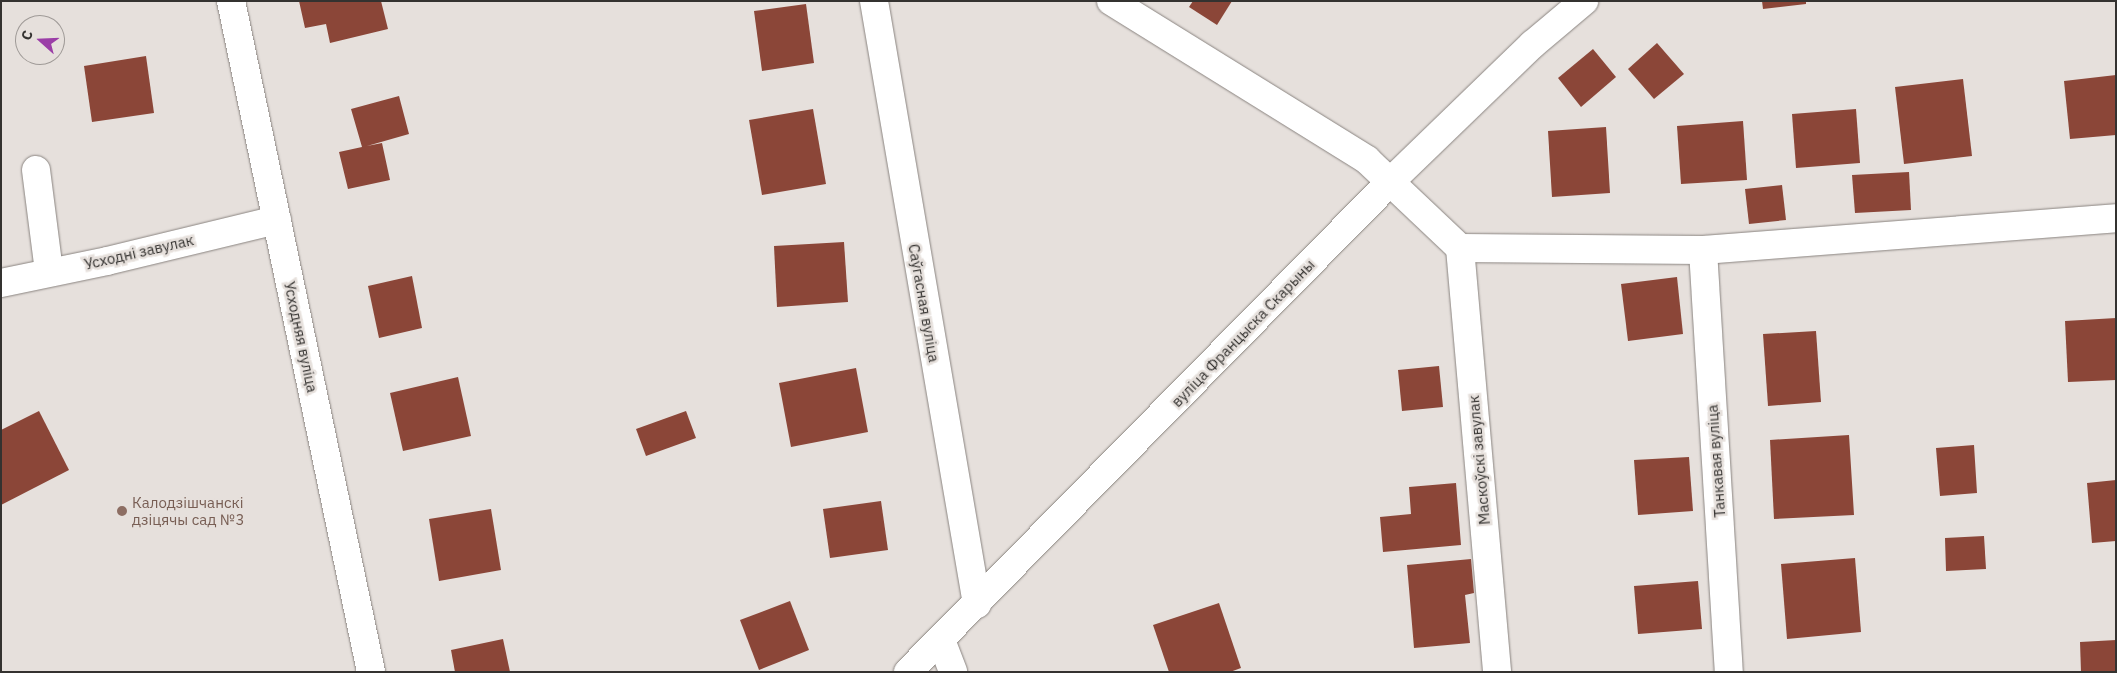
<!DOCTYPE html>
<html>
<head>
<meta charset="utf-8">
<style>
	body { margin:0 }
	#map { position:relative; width:2117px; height:673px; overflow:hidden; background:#e6e0dc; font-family:"IBM Plex Sans",sans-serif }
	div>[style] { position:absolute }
	.building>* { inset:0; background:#8b4638 }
	.roads { filter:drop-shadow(0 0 1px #8a8480) drop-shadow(0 0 1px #8a8480) }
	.minor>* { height:28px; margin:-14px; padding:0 14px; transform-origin:14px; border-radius:14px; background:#fff }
	.dots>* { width:14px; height:14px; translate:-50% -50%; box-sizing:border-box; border:2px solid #e6e0dc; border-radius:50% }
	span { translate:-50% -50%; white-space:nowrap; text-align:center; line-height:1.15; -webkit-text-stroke:5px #e6e0dc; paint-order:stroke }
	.street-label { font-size:15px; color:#343230 }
	.education-label { font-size:15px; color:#785e54 }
	.left { translate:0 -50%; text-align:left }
	.frame { position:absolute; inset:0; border:2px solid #343230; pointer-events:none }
	.north { position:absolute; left:15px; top:15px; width:50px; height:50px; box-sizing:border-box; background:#e6e0dc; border:1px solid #9f9a97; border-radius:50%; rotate:290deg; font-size:14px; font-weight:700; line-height:20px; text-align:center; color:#343230 }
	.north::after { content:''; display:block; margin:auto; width:18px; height:22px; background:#9b3ea7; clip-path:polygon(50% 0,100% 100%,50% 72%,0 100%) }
</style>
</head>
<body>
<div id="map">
	<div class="building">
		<i style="clip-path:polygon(299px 1px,381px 1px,388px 29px,330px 43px,326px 24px,305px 28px)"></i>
		<i style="clip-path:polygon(1193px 1px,1232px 1px,1217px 25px,1189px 7px)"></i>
		<i style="clip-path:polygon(1762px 1px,1806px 1px,1806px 4px,1763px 9px)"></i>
		<i style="clip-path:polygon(806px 4px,814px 63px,762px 71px,754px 11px)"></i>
		<i style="clip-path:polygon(1657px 43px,1684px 74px,1654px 99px,1628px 69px)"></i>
		<i style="clip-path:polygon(1593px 49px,1616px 77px,1581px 107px,1558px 78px)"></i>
		<i style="clip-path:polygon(146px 56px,154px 113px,92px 122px,84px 66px)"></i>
		<i style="clip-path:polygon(2116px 75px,2116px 135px,2070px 139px,2064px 81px)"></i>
		<i style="clip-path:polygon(1963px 79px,1972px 156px,1904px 164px,1895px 87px)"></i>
		<i style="clip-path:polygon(399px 96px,409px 134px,367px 146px,382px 143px,390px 180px,348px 189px,339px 152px,362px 147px,351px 109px)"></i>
		<i style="clip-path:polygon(813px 109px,826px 184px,762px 195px,749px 120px)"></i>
		<i style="clip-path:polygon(1856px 109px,1860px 163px,1796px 168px,1792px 114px)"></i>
		<i style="clip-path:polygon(1743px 121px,1747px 180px,1681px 184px,1677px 126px)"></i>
		<i style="clip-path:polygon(1606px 127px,1610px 193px,1552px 197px,1548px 131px)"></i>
		<i style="clip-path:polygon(1909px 172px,1911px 210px,1855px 213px,1852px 175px)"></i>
		<i style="clip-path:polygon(1782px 185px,1786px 220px,1749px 224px,1745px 189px)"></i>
		<i style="clip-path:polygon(844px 242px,848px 302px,777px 307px,774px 246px)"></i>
		<i style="clip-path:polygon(412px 276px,422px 328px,379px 338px,368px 286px)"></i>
		<i style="clip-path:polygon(1677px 277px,1683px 334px,1628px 341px,1621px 284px)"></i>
		<i style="clip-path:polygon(2116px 318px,2116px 380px,2068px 382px,2065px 321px)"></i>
		<i style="clip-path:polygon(1816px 331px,1821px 402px,1768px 406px,1763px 334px)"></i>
		<i style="clip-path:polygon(1439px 366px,1443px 407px,1402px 411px,1398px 370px)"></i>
		<i style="clip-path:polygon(856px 368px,868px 432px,791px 447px,779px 383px)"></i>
		<i style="clip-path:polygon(458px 377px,471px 436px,403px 451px,390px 393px)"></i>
		<i style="clip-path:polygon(39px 411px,69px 470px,1px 505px,1px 430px)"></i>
		<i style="clip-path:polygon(686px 411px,696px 438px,646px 456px,636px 429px)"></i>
		<i style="clip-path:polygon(1849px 435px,1854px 515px,1774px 519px,1770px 440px)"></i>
		<i style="clip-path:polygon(1974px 445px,1977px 493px,1940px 496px,1936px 448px)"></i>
		<i style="clip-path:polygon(1689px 457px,1693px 511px,1638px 515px,1634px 460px)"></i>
		<i style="clip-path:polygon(2116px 480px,2116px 541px,2092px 543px,2087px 483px)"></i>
		<i style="clip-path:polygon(1456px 483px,1461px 545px,1383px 552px,1380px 517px,1411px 514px,1409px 487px)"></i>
		<i style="clip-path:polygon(881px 501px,888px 550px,830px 558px,823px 509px)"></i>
		<i style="clip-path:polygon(491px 509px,501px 570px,439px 581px,429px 519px)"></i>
		<i style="clip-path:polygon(1984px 536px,1986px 569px,1946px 571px,1945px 538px)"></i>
		<i style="clip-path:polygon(1855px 558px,1861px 632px,1787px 639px,1781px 564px)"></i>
		<i style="clip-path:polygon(1471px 559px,1474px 593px,1465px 595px,1470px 643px,1414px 648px,1407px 565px)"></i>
		<i style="clip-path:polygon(1698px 581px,1702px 629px,1638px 634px,1634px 586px)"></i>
		<i style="clip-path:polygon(790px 601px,809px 650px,759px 670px,740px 620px)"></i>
		<i style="clip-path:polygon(1219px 603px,1241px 668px,1230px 672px,1169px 672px,1153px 625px)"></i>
		<i style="clip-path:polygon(503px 639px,510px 672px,455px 672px,451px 650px)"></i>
		<i style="clip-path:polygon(2116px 640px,2116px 672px,2081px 672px,2080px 642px)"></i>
	</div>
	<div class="roads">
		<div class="minor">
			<i style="left:231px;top:1px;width:685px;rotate:78.21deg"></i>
			<i style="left:874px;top:1px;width:612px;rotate:80.31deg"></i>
			<i style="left:1111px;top:1px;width:301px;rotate:31.8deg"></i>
			<i style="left:1367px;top:160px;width:128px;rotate:43.4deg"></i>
			<i style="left:1460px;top:248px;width:243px;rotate:0.5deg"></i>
			<i style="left:1703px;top:250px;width:414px;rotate:-4.4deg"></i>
			<i style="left:36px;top:170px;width:102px;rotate:82.7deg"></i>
			<i style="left:1460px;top:248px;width:426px;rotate:85deg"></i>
			<i style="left:1703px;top:250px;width:423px;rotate:86.5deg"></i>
			<i style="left:1px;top:283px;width:108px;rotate:-11.7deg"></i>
			<i style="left:107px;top:261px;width:175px;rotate:-13.6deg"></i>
			<i style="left:941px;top:640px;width:34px;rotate:69deg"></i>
			<i style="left:908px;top:672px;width:689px;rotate:-45.47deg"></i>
			<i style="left:1391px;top:181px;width:197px;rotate:-44deg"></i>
			<i style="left:1533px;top:44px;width:67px;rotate:-40.1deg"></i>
		</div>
	</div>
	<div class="dots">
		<i style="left:122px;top:511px;background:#8d6e63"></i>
	</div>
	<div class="street-label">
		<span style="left:139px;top:252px;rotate:-13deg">Усходні завулак</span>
		<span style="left:924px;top:303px;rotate:80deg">Саўгасная вуліца</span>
		<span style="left:1243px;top:333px;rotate:-46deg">вуліца Францыска Скарыны</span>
		<span style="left:301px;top:337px;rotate:78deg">Усходняя вуліца</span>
		<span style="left:1479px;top:460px;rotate:-95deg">Маскоўскі завулак</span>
		<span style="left:1716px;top:461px;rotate:-94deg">Танкавая вуліца</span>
	</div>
	<div class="education-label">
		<span class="left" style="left:132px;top:511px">Калодзішчанскі<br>дзіцячы сад №3</span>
	</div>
	<div class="frame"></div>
	<div class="north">С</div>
</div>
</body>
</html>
